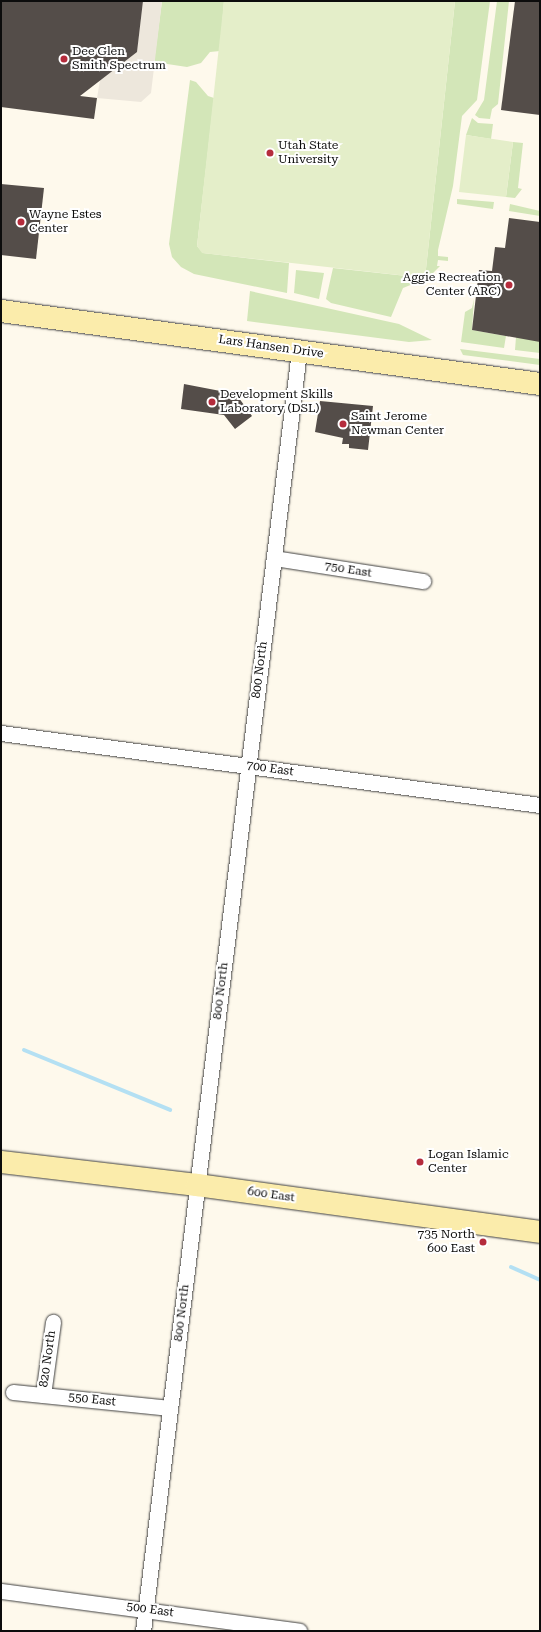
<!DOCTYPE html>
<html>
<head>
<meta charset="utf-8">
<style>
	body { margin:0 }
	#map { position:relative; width:541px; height:1632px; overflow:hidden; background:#fef9ec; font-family:"Roboto Serif",serif }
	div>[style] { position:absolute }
	.green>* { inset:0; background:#d3e6b8 }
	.pitch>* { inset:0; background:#e4eec9 }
	.plaza>* { inset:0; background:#ede7dc }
	.stream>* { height:4px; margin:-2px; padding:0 2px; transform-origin:2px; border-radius:2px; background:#b4e0f3 }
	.building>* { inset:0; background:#544d49 }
	.roads { filter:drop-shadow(0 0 1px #3f3f3f) drop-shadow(0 0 1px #3f3f3f) }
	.street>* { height:15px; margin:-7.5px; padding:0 7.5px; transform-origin:7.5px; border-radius:7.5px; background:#fff }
	.secondary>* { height:22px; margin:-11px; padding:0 11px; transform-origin:11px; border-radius:11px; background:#fbecab }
	.dots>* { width:11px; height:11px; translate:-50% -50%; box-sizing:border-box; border:2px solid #fff; border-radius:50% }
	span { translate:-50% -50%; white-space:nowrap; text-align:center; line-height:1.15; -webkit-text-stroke:4px #fff; paint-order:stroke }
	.poi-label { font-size:12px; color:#0c0c0c }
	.left { translate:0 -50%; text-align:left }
	.right { translate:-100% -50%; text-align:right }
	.street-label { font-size:12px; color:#0c0c0c }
	.frame { position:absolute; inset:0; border:2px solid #0c0c0c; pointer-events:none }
</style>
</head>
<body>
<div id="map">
	<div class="green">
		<i style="clip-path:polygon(162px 1px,224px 1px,220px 51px,210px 52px,201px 63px,187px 67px,154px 62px)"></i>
		<i style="clip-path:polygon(455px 1px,490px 1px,477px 100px,462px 116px,453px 186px,438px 250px,438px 256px,448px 257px,448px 261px,438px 260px,437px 266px,440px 266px,428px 278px,403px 288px,391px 317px,331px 303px,326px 299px,333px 268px,425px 278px)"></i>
		<i style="clip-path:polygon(497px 1px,509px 1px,498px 104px,492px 109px,490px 119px,479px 118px,475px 115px,484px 100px)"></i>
		<i style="clip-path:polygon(190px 80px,196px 82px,208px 96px,214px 98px,197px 246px,203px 253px,289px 263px,287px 293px,194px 274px,181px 267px,172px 257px,169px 244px)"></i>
		<i style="clip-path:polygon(472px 118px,478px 123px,493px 124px,491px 139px,466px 135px)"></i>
		<i style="clip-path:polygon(513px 142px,523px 143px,518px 188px,522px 189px,515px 198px,506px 197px)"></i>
		<i style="clip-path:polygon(457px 199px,494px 202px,493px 209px,457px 204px)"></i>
		<i style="clip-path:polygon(510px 204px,540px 211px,540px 216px,509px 211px)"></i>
		<i style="clip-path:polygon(296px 270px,324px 273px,319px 299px,294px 293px)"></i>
		<i style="clip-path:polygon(250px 291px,399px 324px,432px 340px,409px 342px,247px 321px)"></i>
		<i style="clip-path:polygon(474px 299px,472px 330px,506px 336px,504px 348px,461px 342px,465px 312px,472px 308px)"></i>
		<i style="clip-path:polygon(516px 337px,540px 341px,540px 353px,515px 350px)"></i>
		<i style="clip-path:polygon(460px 349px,540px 359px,540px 365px,463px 355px)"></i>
	</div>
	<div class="pitch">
		<i style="clip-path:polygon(224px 1px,455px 1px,425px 278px,202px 253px,197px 246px)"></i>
		<i style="clip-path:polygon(466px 135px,513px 142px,506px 197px,459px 192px)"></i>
	</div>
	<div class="plaza">
		<i style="clip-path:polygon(143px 1px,162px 1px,151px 93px,141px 102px,97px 98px,100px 80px,137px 51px)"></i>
	</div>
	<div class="stream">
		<i style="left:24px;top:1050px;width:158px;rotate:22.3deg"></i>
		<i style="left:511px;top:1267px;width:32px;rotate:24deg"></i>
	</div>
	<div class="building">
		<i style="clip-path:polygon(1px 1px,143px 1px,137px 52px,80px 96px,97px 98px,94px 119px,1px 107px)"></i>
		<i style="clip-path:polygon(515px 1px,540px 1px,540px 115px,501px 110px)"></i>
		<i style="clip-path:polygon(1px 184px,44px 188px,36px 259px,1px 255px)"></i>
		<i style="clip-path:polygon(509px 218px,540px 222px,540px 342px,472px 330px,479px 270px,492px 271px,495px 247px,505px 248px)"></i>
		<i style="clip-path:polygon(184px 384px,236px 394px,252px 416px,235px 429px,224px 415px,181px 409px)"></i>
		<i style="clip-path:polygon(320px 401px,373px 406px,368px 450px,349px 448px,349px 444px,342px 444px,343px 438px,315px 432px)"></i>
	</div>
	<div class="roads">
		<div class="street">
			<i style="left:274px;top:558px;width:151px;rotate:8.8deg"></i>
			<i style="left:1px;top:733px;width:544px;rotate:7.61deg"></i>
			<i style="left:13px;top:1392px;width:158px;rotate:5.8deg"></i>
			<i style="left:43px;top:1395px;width:74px;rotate:-82.2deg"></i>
			<i style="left:1px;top:1591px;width:301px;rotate:7.6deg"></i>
			<i style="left:143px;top:1631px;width:1289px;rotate:-83.05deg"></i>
		</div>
		<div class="secondary">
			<i style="left:1px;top:311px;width:544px;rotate:7.71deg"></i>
			<i style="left:1px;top:1162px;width:197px;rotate:6.7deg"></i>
			<i style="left:197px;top:1185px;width:346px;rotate:7.8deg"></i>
		</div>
	</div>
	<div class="dots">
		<i style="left:64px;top:59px;background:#b52c3c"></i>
		<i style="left:270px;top:153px;background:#b52c3c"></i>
		<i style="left:21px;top:222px;background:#b52c3c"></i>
		<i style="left:509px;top:285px;background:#b52c3c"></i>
		<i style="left:212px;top:402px;background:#b52c3c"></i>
		<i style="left:343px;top:424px;background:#b52c3c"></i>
		<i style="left:420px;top:1162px;background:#b52c3c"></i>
		<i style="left:483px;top:1242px;background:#b52c3c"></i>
	</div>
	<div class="poi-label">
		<span class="left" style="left:72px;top:59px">Dee Glen<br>Smith Spectrum</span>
		<span class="left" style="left:278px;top:153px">Utah State<br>University</span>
		<span class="left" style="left:29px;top:222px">Wayne Estes<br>Center</span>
		<span class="right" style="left:501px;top:285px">Aggie Recreation<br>Center (ARC)</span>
		<span class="left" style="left:220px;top:402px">Development Skills<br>Laboratory (DSL)</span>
		<span class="left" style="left:351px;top:424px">Saint Jerome<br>Newman Center</span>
		<span class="left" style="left:428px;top:1162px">Logan Islamic<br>Center</span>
		<span class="right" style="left:475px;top:1242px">735 North<br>600 East</span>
	</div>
	<div class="street-label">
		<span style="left:271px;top:347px;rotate:8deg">Lars Hansen Drive</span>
		<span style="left:348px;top:570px;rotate:9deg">750 East</span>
		<span style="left:260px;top:670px;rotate:-83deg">800 North</span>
		<span style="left:270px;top:769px;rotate:8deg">700 East</span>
		<span style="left:221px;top:991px;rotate:-83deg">800 North</span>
		<span style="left:271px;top:1195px;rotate:8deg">600 East</span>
		<span style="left:182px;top:1313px;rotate:-83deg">800 North</span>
		<span style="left:48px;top:1359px;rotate:-82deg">820 North</span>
		<span style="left:92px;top:1400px;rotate:6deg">550 East</span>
		<span style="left:150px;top:1610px;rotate:8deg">500 East</span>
	</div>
	<div class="frame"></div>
</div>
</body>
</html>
